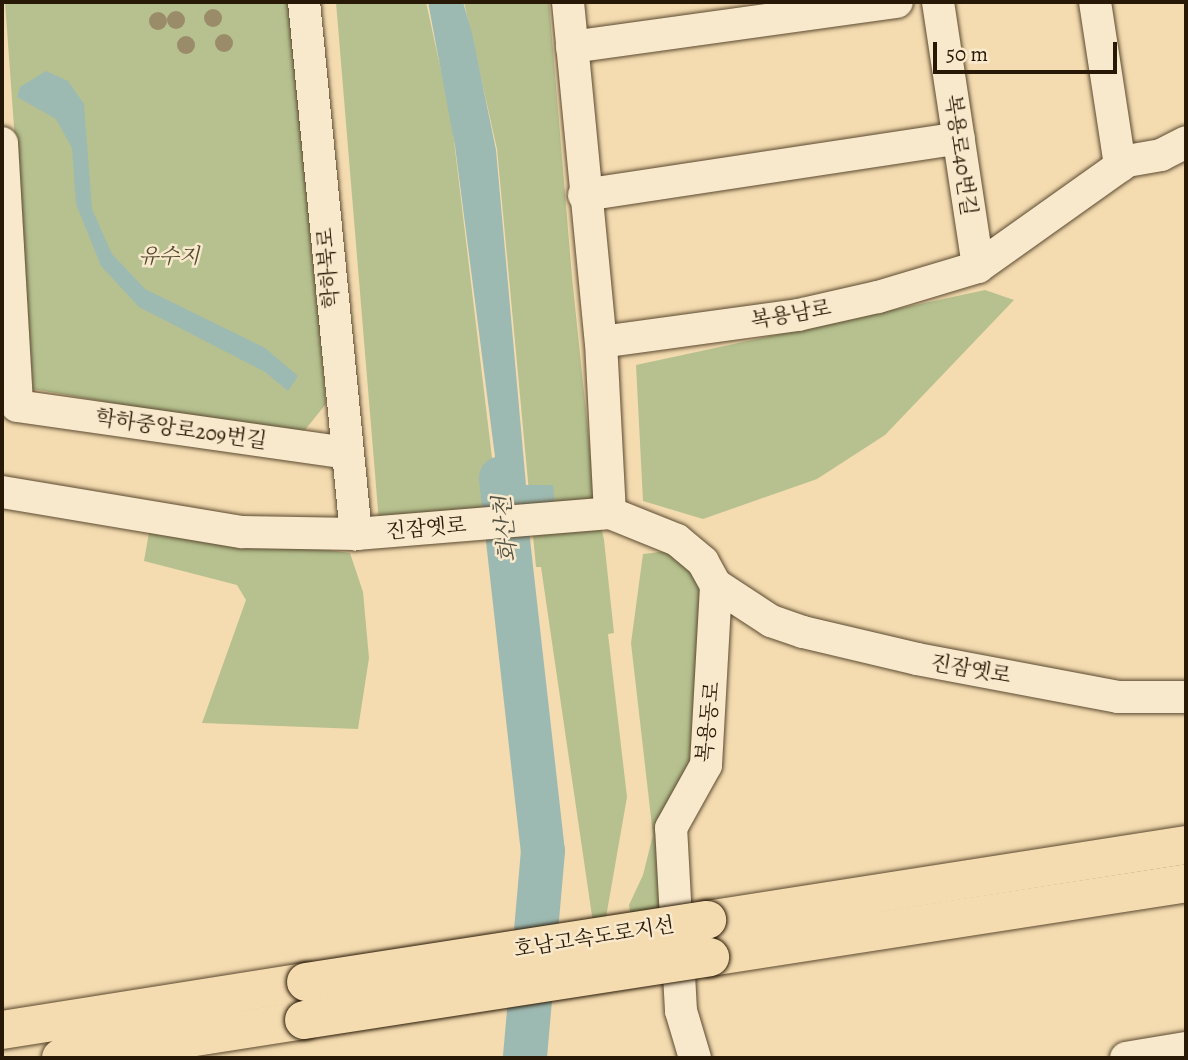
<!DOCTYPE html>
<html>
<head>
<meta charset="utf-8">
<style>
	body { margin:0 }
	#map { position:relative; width:1188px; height:1060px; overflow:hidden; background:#f4dbb0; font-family:Alegreya,"Noto Serif KR",serif }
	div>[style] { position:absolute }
	.green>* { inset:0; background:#b6c18f }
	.water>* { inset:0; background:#9dbab2 }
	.river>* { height:44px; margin:-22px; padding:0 22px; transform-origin:22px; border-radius:22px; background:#9dbab2 }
	.roads { filter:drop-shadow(0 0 2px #5b4a30) drop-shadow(0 0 2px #5b4a30) }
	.minor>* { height:32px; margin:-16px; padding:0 16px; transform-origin:16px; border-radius:16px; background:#f8e8cc }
	.highway>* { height:38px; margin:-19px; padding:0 19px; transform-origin:19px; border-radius:19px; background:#f4dbb0 }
	.bridges { filter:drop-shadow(0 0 2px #281906) drop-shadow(0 0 2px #281906) }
	.highway-bridge>* { height:38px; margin:-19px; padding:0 19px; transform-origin:19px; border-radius:19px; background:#f4dbb0 }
	.trees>* { width:18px; height:18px; margin:-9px; border-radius:50%; background:#9b8c69 }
	span { translate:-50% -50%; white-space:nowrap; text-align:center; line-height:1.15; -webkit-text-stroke:5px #f8e8cc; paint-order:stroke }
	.street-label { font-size:21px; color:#281906 }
	.park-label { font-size:21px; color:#534b2f; font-style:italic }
	.water-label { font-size:23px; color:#515142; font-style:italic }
	.frame { position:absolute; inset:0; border:4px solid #281906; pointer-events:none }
	.scale { position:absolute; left:933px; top:42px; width:184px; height:32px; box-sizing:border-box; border:4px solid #281906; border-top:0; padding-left:9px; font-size:21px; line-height:24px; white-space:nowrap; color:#281906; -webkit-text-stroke:5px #f8e8cc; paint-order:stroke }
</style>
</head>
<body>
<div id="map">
	<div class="green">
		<i style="clip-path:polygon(5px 2px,295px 2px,326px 404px,300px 436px,33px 389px)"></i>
		<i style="clip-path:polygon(336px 2px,426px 2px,451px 116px,498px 508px,379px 522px)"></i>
		<i style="clip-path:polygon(464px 2px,549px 2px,572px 277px,595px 498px,604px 540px,614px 633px,608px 634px,627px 797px,605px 923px,593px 923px,541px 567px,536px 567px,497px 149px)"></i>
		<i style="clip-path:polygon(985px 290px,1014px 300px,885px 435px,817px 479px,703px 519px,643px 501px,636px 365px)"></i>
		<i style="clip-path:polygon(150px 527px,350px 553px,363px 592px,369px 658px,358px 729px,202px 723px,246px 600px,237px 585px,144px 561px)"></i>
		<i style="clip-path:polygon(668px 551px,705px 586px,696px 764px,664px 913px,631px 918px,629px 905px,643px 875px,653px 835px,631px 643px,643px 554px)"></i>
	</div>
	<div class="water">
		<i style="clip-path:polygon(428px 2px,463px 2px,472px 33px,496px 150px,526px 485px,553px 485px,555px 504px,502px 511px,455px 146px)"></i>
		<i style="clip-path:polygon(46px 71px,68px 81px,84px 104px,92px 209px,112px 254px,145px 289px,265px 348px,298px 376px,288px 391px,265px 372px,139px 307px,101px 266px,76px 204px,72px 148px,56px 119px,17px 97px,20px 87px)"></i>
	</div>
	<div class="river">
		<i style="left:501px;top:478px;width:375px;rotate:83.6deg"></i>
		<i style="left:543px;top:851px;width:208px;rotate:95deg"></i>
	</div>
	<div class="roads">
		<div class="minor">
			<i style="left:304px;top:2px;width:535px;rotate:84.42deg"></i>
			<i style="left:568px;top:2px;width:342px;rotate:84.5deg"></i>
			<i style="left:601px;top:342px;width:171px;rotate:87deg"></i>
			<i style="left:938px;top:2px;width:268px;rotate:81.4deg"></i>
			<i style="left:1095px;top:2px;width:166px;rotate:81.3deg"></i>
			<i style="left:572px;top:47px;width:328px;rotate:-7.9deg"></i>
			<i style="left:2px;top:143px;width:263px;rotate:86.7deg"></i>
			<i style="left:17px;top:406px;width:332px;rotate:8.1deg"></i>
			<i style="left:584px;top:195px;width:379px;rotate:-8.6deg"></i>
			<i style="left:601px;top:342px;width:199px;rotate:-7.8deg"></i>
			<i style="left:798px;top:315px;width:82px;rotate:-12.7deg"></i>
			<i style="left:878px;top:297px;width:104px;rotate:-16.7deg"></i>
			<i style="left:978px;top:267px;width:183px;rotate:-35.4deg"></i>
			<i style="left:1127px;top:161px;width:35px;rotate:-10deg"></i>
			<i style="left:1161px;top:155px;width:28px;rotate:-27deg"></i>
			<i style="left:2px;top:492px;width:243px;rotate:9.5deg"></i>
			<i style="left:242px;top:532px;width:114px;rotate:1deg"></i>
			<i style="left:356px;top:534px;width:255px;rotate:-4.7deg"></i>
			<i style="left:610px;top:513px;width:72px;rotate:21.9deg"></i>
			<i style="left:677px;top:540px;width:34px;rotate:40deg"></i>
			<i style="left:703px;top:562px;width:26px;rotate:61deg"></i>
			<i style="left:716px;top:585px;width:66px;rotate:33.2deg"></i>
			<i style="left:771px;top:621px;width:34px;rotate:19deg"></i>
			<i style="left:803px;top:632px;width:117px;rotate:13.3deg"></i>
			<i style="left:917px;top:659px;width:205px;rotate:10.7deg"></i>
			<i style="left:1118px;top:697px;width:68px"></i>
			<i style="left:695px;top:1058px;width:49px;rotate:-106.6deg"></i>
			<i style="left:681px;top:1011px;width:183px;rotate:-93.1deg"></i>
			<i style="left:671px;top:828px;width:72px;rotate:-60.9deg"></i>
			<i style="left:706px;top:765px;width:180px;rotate:-86.8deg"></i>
			<i style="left:1126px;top:1058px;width:61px;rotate:-9.5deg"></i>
		</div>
		<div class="highway">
			<i style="left:707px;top:920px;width:485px;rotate:-8.9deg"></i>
			<i style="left:710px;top:957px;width:482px;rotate:-8.8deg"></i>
			<i style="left:2px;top:1030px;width:308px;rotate:-9deg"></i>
			<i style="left:61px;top:1058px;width:246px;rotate:-8.9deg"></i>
		</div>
	</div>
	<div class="bridges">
		<div class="highway-bridge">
			<i style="left:306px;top:982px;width:406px;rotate:-8.8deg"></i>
			<i style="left:304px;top:1020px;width:411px;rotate:-8.8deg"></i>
		</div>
	</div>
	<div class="trees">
		<i style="left:213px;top:18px"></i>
		<i style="left:176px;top:20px"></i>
		<i style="left:158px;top:21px"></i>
		<i style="left:224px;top:43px"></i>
		<i style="left:186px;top:45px"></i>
	</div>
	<div class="street-label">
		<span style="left:961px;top:155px;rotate:82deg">복용로40번길</span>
		<span style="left:328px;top:268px;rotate:-95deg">학하북로</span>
		<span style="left:791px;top:314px;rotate:-10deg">복용남로</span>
		<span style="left:181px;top:429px;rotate:8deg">학하중앙로209번길</span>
		<span style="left:426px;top:528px;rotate:-5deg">진잠옛로</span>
		<span style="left:971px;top:669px;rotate:10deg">진잠옛로</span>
		<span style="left:708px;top:722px;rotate:-84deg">복용동로</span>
		<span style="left:594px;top:937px;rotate:-9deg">호남고속도로지선</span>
	</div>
	<div class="park-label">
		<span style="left:169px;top:256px">유수지</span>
	</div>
	<div class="water-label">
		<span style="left:506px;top:529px;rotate:-96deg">화산천</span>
	</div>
	<div class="frame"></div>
	<div class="scale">50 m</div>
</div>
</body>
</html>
